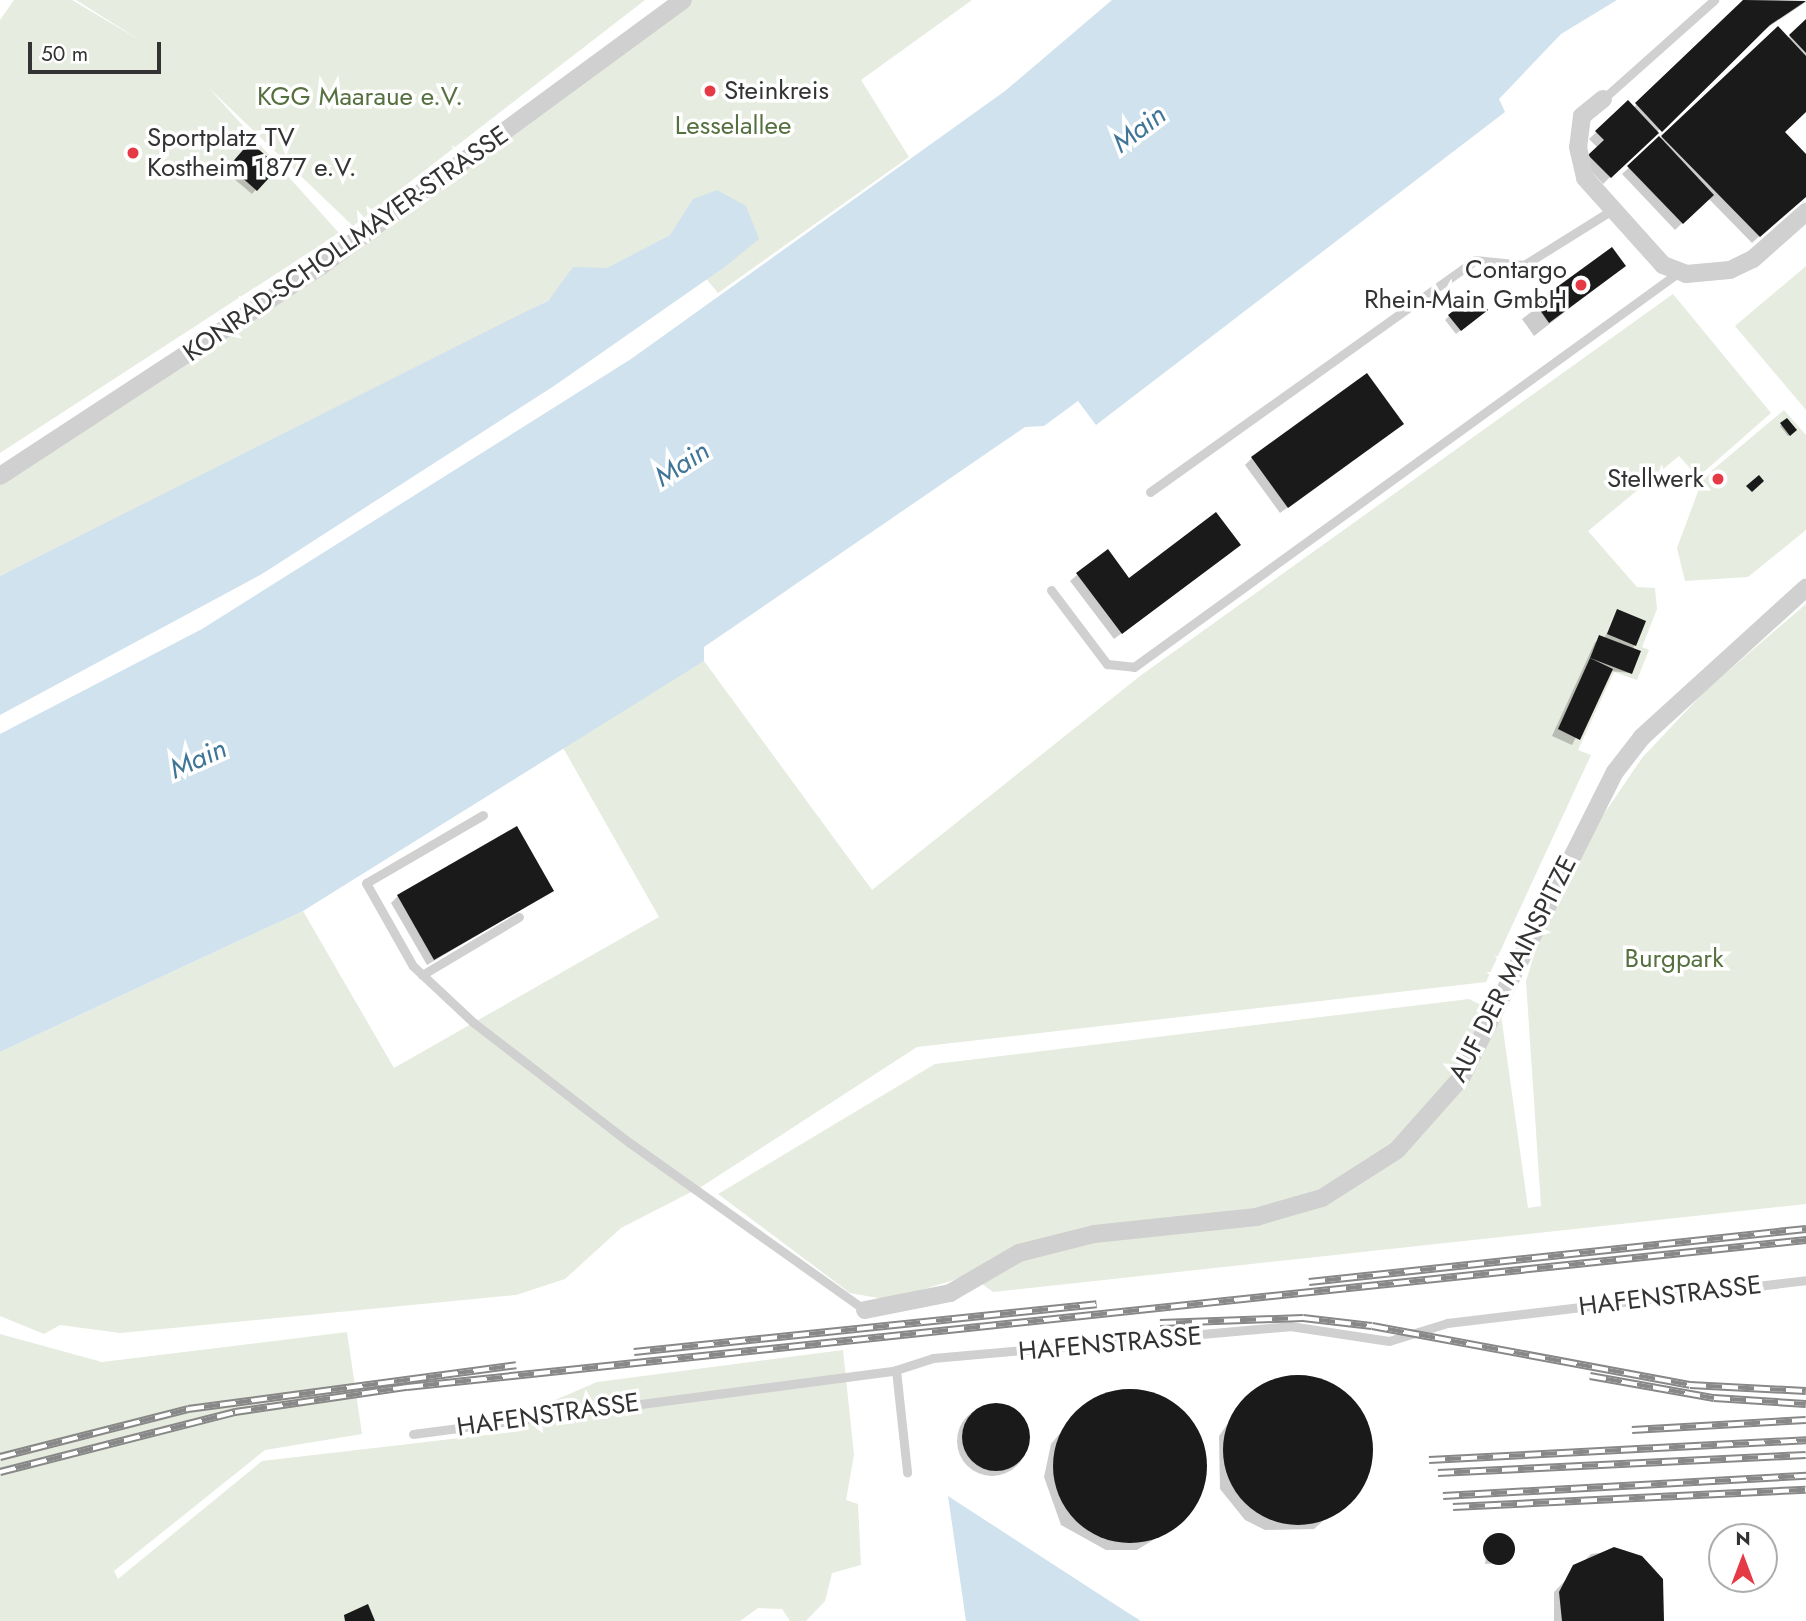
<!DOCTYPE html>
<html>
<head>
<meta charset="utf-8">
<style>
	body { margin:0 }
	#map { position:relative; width:1806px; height:1621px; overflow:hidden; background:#fff; font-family:Jost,sans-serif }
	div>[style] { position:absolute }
	.green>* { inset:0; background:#e6ecdf }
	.water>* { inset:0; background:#cfe2ee }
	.shadow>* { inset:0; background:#0003 }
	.round { border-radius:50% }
	.building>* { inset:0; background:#1a1a1a }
	.lane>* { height:9px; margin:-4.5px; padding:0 4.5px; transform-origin:4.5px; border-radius:4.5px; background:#d0d0d0 }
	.street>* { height:18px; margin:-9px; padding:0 9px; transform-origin:9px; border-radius:9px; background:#d0d0d0 }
	.rail>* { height:8px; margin-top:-4px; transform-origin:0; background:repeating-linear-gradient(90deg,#fff 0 16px,#888 0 32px); box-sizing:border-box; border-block:2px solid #888 }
	.dots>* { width:19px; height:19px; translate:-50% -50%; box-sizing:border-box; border:4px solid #fff; border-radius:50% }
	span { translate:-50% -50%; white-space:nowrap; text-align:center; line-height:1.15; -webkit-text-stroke:7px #fff; paint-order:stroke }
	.poi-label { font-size:26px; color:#333 }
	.left { translate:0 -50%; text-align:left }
	.right { translate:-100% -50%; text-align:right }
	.park-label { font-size:26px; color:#56703f }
	.street-label { font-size:26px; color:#333 }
	.water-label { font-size:28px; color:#3f7597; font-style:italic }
	.north { position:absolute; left:1708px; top:1523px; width:70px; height:70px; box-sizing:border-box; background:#fff; border:2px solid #adadad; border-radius:50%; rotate:0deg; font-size:19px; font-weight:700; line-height:28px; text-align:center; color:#333 }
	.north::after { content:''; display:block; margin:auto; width:24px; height:32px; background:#e63946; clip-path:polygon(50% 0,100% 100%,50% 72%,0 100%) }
	.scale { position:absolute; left:28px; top:42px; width:133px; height:32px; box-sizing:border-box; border:4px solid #333; border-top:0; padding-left:9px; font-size:21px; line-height:24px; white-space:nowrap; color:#333; -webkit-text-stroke:5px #fff; paint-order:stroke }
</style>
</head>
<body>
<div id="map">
	<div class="green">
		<i style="clip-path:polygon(14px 0,72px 0,143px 42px,76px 0,645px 0,353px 226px,209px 88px,339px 233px,0 453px,0 20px)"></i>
		<i style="clip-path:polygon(683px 0,972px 0,861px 80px,909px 157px,718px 293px,670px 235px,417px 370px,0 576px,0 476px,321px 266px)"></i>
		<i style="clip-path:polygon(1806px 266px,1806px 410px,1735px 326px)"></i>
		<i style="clip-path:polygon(1673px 294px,1771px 413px,1698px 477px,1679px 456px,1588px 531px,1637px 587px,1655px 588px,1657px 609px,1642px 647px,1649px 650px,1637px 680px,1614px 672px,1578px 750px,1591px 755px,1486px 982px,917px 1047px,701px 1187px,621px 1228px,565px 1279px,516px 1295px,120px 1333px,60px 1325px,44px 1334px,0 1316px,0 1052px,303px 911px,394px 1068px,659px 917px,562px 746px,704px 661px,872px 890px,1140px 676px)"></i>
		<i style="clip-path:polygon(1784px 410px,1806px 435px,1806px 530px,1748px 577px,1685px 581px,1677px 548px,1703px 478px)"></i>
		<i style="clip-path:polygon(1806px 604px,1806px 1204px,993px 1292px,970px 1275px,889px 1300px,850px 1293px,718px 1194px,935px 1064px,1469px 999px,1501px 1015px,1528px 1208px,1541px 1206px,1526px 981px,1542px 930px,1595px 827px,1642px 758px,1706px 690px)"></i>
		<i style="clip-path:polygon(347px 1332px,362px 1434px,265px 1450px,114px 1571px,118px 1579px,262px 1461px,521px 1431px,548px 1403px,597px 1382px,843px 1350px,854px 1455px,846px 1500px,858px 1504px,861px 1565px,832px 1573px,825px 1601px,806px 1621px,790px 1621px,782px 1609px,758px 1608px,740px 1621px,0 1621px,0 1334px,102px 1362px)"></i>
	</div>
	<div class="water">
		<i style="clip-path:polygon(1112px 0,1617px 0,1561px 34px,1499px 99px,1505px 112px,1096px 425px,1078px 401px,1044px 426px,1025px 427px,704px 647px,704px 661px,303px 911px,0 1052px,0 734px,202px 629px,631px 359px,1005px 91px)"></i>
		<i style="clip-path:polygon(717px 190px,746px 206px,759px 239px,726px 266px,554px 386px,262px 574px,0 715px,0 576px,549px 300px,573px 267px,607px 268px,670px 235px,693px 199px)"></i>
		<i style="clip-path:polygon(948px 1496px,1122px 1609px,1141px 1621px,966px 1621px)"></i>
	</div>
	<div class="shadow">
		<i style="clip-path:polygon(1745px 0,1806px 2px,1761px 32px,1603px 184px,1583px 162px,1598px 148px,1589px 139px,1628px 102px,1633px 108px)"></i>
		<i style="clip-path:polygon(1806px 21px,1806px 110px,1783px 132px,1806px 156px,1806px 194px,1752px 243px,1708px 198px,1675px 230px,1622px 174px,1778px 29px,1787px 39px)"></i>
		<i style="clip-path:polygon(250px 144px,276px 167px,252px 194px,226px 172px)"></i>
		<i style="clip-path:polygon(1612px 250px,1624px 266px,1534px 336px,1522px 319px)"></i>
		<i style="clip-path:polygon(1481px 314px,1456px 334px,1445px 320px,1449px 316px)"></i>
		<i style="clip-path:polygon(1787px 420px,1795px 430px,1788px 436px,1780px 426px)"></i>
		<i style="clip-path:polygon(1395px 430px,1280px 513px,1245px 465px,1252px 458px)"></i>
		<i style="clip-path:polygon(1232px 552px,1114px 639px,1070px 581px,1077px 575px,1128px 580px)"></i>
		<i style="clip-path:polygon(1617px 612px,1634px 645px,1630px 673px,1610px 671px,1572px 745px,1552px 736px,1595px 642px,1604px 639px)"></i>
		<i style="clip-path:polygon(552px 891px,427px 965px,391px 903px,398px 896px)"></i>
		<i style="clip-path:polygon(1274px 1381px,1323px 1381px,1354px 1402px,1365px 1420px,1372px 1454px,1364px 1484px,1314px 1529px,1265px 1530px,1245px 1520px,1220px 1489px,1219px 1436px,1243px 1402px)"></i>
		<i style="clip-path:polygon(1134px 1391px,1170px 1403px,1194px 1427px,1204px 1478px,1177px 1525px,1137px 1550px,1106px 1550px,1061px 1525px,1044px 1477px,1051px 1444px,1083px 1406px)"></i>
		<i class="round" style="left:957px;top:1406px;width:70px;height:70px"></i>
		<i style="clip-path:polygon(1488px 1539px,1509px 1539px,1506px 1563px,1485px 1564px)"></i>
		<i style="clip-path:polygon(1624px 1550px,1651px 1565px,1661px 1580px,1662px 1621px,1554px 1621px,1554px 1592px,1591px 1554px)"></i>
	</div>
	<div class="building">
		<i style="clip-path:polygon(1743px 0,1806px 1px,1770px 25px,1662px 132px,1635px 103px)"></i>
		<i style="clip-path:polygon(1806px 19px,1806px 53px,1789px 35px)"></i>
		<i style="clip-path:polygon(1778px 26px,1806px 56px,1806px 112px,1785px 132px,1806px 154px,1806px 197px,1760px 237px,1661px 136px)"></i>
		<i style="clip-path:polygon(1628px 100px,1659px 133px,1611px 178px,1588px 155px,1604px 140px,1595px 131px)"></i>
		<i style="clip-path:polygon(1659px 136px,1714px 195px,1683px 224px,1627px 166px)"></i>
		<i style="clip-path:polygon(250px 142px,279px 167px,257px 191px,229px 166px)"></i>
		<i style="clip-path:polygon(1612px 247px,1626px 266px,1549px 323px,1535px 303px)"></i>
		<i style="clip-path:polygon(1475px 294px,1488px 310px,1461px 331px,1448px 315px)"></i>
		<i style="clip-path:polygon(1367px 373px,1404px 424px,1288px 508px,1251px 457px)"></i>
		<i style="clip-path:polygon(1787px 418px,1797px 430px,1790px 436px,1780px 423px)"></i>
		<i style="clip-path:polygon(1759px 475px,1764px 481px,1752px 492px,1746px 486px)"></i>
		<i style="clip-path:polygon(1216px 512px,1241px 545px,1122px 634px,1076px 573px,1108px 549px,1129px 578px)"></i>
		<i style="clip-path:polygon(1617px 609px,1646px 621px,1636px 646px,1607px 634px)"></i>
		<i style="clip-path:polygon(1599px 635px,1641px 651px,1632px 674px,1590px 658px)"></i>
		<i style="clip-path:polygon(1590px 658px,1613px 669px,1580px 740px,1558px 729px)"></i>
		<i style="clip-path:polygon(517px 826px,554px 891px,434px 960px,397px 895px)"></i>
		<i class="round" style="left:1223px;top:1375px;width:150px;height:150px"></i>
		<i class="round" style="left:1053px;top:1389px;width:154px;height:154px"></i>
		<i class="round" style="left:962px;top:1403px;width:68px;height:68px"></i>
		<i class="round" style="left:1483px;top:1533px;width:32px;height:32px"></i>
		<i style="clip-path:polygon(1614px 1547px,1642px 1556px,1663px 1579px,1664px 1621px,1562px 1621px,1559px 1592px,1573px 1565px)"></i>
		<i style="clip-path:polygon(368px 1604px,375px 1621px,345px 1621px,344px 1615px)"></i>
	</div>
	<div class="lane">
		<i style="left:1603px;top:99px;width:149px;rotate:-41.7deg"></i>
		<i style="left:1150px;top:492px;width:399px;rotate:-35.5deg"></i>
		<i style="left:1475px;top:260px;width:49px;rotate:5.8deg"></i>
		<i style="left:1524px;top:265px;width:104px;rotate:-32deg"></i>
		<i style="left:1051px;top:590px;width:93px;rotate:52.9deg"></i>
		<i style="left:1107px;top:664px;width:27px;rotate:6deg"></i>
		<i style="left:1134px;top:667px;width:673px;rotate:-35.93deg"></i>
		<i style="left:483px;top:815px;width:135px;rotate:149.8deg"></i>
		<i style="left:366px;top:883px;width:95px;rotate:60.5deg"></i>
		<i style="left:413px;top:966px;width:83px;rotate:43.1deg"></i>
		<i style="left:474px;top:1023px;width:197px;rotate:37.6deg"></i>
		<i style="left:630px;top:1143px;width:288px;rotate:35.4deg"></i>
		<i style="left:422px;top:975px;width:113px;rotate:-30.9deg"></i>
		<i style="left:896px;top:1370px;width:103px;rotate:83.8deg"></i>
		<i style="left:413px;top:1434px;width:487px;rotate:-7.5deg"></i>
		<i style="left:896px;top:1370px;width:39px;rotate:-18deg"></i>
		<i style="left:933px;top:1358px;width:358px;rotate:-5.1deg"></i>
		<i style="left:1290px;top:1326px;width:100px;rotate:8.6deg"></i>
		<i style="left:1389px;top:1341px;width:61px;rotate:-17.2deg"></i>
		<i style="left:1447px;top:1323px;width:362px;rotate:-6.8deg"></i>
	</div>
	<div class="street">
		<i style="left:1603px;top:99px;width:27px;rotate:141deg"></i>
		<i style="left:1582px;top:116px;width:31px;rotate:97deg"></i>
		<i style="left:1578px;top:147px;width:32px;rotate:77deg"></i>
		<i style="left:1585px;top:178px;width:117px;rotate:48.1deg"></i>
		<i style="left:1663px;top:265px;width:25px;rotate:21deg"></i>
		<i style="left:1686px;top:274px;width:44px;rotate:-5.2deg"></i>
		<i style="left:1730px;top:270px;width:25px;rotate:-26deg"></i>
		<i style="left:1753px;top:259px;width:71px;rotate:-41.6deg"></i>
		<i style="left:0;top:476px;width:384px;rotate:-33.2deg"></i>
		<i style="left:321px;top:266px;width:449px;rotate:-36.3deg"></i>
		<i style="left:865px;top:1310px;width:87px;rotate:-11.3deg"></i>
		<i style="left:950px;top:1293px;width:80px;rotate:-30.1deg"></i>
		<i style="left:1019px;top:1253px;width:77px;rotate:-14.2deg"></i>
		<i style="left:1094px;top:1234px;width:163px;rotate:-6deg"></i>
		<i style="left:1256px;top:1217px;width:69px;rotate:-16.1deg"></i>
		<i style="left:1322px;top:1198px;width:89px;rotate:-32.6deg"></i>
		<i style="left:1397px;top:1150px;width:96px;rotate:-48.4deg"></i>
		<i style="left:1461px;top:1078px;width:343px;rotate:-63.3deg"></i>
		<i style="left:1615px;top:772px;width:44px;rotate:-52.4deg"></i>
		<i style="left:1642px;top:737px;width:222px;rotate:-42.3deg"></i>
	</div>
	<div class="rail">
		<i style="left:1309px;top:1282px;width:500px;rotate:-6.1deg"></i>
		<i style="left:1160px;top:1323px;width:143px;rotate:-2deg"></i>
		<i style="left:1303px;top:1318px;width:69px;rotate:6.6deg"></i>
		<i style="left:1372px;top:1326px;width:323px;rotate:10.5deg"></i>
		<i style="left:1690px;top:1385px;width:116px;rotate:3deg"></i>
		<i style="left:634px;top:1352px;width:465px;rotate:-5.9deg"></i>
		<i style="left:1590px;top:1376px;width:126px;rotate:10.1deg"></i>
		<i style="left:1714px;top:1398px;width:92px;rotate:3.7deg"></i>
		<i style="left:1632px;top:1430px;width:174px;rotate:-3.3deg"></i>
		<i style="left:0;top:1457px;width:194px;rotate:-14.3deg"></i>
		<i style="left:188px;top:1409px;width:331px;rotate:-7.6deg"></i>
		<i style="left:1429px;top:1460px;width:378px;rotate:-3deg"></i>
		<i style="left:0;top:1472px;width:243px;rotate:-14.3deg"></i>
		<i style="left:235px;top:1412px;width:174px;rotate:-8.3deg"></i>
		<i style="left:407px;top:1387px;width:1407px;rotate:-6deg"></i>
		<i style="left:1438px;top:1473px;width:368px;rotate:-2.8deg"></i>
		<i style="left:1443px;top:1496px;width:364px;rotate:-3.2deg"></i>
		<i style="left:1453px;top:1507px;width:353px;rotate:-2.8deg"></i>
	</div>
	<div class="dots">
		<i style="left:710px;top:91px;background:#e63946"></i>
		<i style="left:133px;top:153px;background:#e63946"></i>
		<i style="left:1581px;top:285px;background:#e63946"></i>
		<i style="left:1718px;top:479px;background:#e63946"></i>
	</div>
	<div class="poi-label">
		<span class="left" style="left:724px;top:91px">Steinkreis</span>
		<span class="left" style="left:147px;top:153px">Sportplatz TV<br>Kostheim 1877 e.V.</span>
		<span class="right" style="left:1567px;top:285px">Contargo<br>Rhein-Main GmbH</span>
		<span class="right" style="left:1704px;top:479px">Stellwerk</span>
	</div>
	<div class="park-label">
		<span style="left:360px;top:97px">KGG Maaraue e.V.</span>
		<span style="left:733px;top:126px">Lesselallee</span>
		<span style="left:1674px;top:959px">Burgpark</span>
	</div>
	<div class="street-label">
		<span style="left:346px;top:244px;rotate:-35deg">KONRAD-SCHOLLMAYER-STRASSE</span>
		<span style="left:1513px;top:969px;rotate:-63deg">AUF DER MAINSPITZE</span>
		<span style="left:1670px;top:1296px;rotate:-7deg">HAFENSTRASSE</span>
		<span style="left:1110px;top:1344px;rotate:-5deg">HAFENSTRASSE</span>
		<span style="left:548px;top:1415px;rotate:-8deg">HAFENSTRASSE</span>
	</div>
	<div class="water-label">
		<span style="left:1139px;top:129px;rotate:-37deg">Main</span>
		<span style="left:682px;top:464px;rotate:-33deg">Main</span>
		<span style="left:198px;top:759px;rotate:-24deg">Main</span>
	</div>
	<div class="north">N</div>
	<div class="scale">50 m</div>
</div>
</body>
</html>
